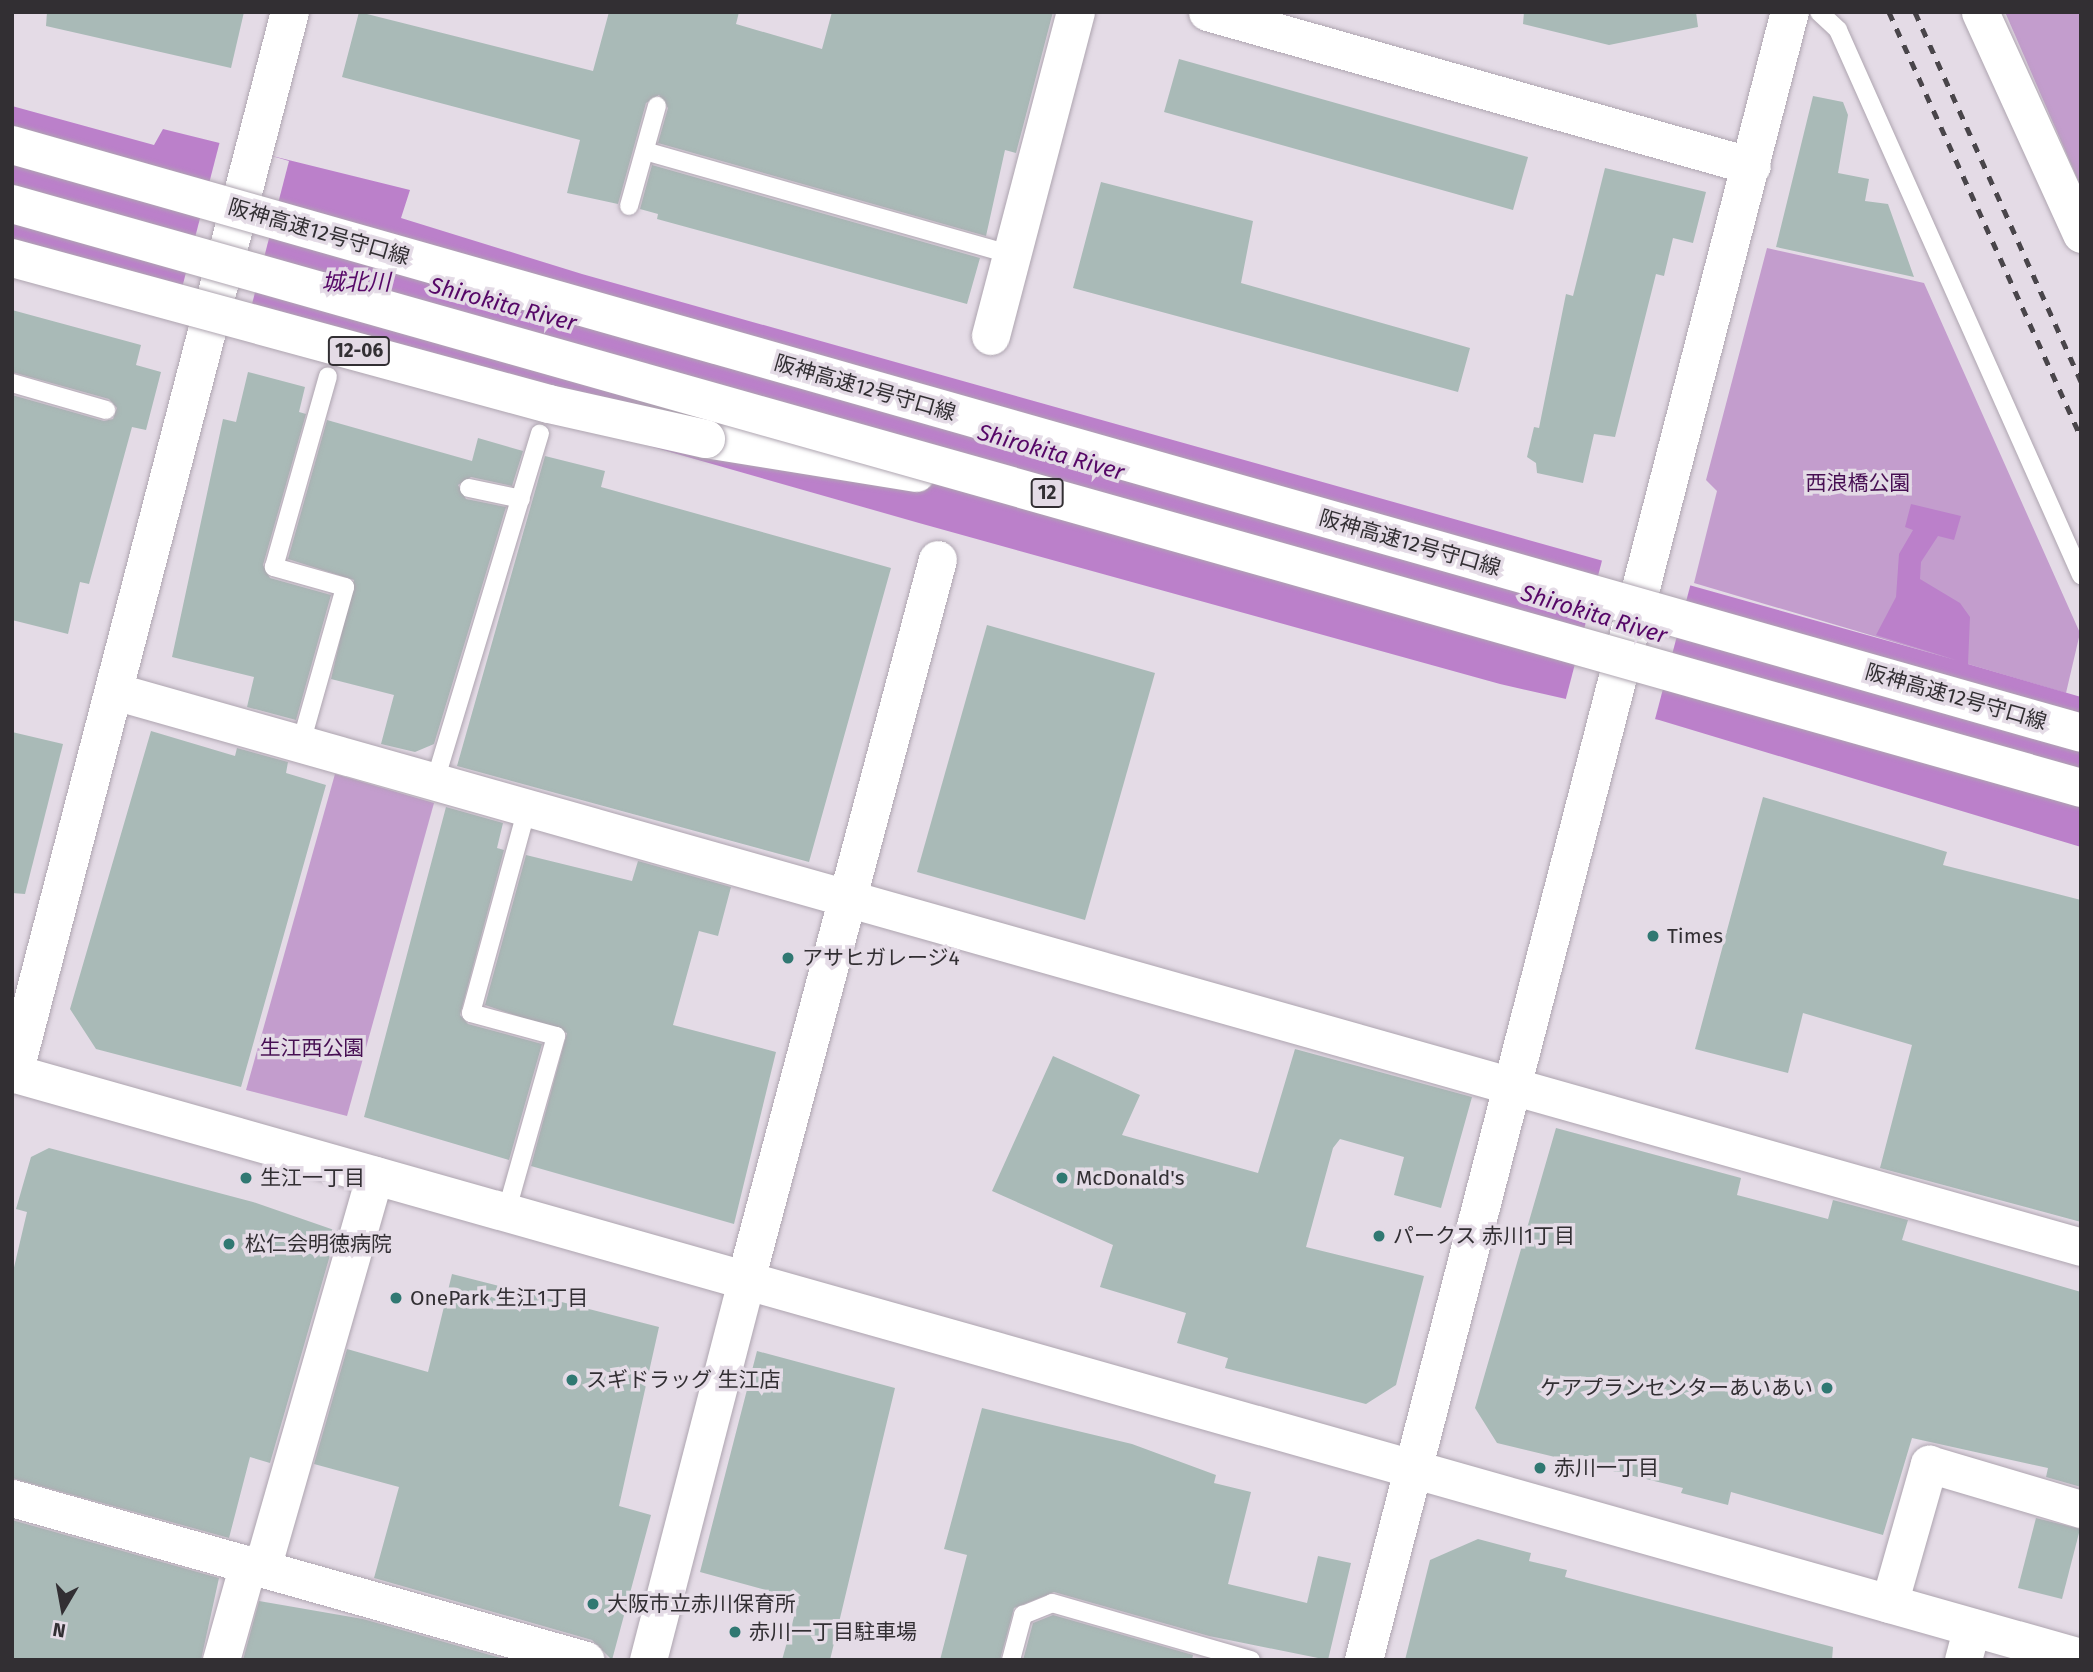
<!DOCTYPE html>
<html>
<head>
<meta charset="utf-8">
<style>
	body { margin:0 }
	#map { position:relative; width:2093px; height:1672px; overflow:hidden; background:#e4dbe6; font-family:"Fira Sans","Noto Sans JP",sans-serif }
	div>[style] { position:absolute }
	.green>* { inset:0; background:#c39dcd }
	.water>* { inset:0; background:#bb80ca }
	.pier>* { inset:0; background:#e4dbe6 }
	.building>* { inset:0; background:#a9bab7 }
	.roads { filter:drop-shadow(0 0 2px #aea5b0) drop-shadow(0 0 2px #aea5b0) }
	.service>* { height:18px; margin:-9px; padding:0 9px; transform-origin:9px; border-radius:9px; background:#fff }
	.minor>* { height:37px; margin:-18.5px; padding:0 18.5px; transform-origin:18.5px; border-radius:18.5px; background:#fff }
	.tertiary>* { height:38px; margin:-19px; padding:0 19px; transform-origin:19px; border-radius:19px; background:#fff }
	.motorway>* { height:38px; margin:-19px; padding:0 19px; transform-origin:19px; border-radius:19px; background:#fff }
	.rail>* { height:5px; margin-top:-2.5px; transform-origin:0; background:repeating-linear-gradient(90deg,#49454a 0 9px,transparent 0 18px) }
	.bridges { filter:drop-shadow(0 0 2px #aea5b0) drop-shadow(0 0 2px #aea5b0) }
	.motorway-bridge>* { height:38px; margin:-19px; padding:0 19px; transform-origin:19px; border-radius:19px; background:#fff }
	.dots>* { width:19px; height:19px; translate:-50% -50%; box-sizing:border-box; border:4px solid #e4dbe6; border-radius:50% }
	span { translate:-50% -50%; white-space:nowrap; text-align:center; line-height:1.15; -webkit-text-stroke:7px #e4dbe6; paint-order:stroke }
	.shield-label span { padding:2px 5px; background:#e4dbe6; border:2px solid; border-radius:5px; -webkit-text-stroke-width:0 }
	.shield-label { font-size:19px; color:#322f33; font-weight:700 }
	.street-label { font-size:21px; color:#322f33 }
	.park-label { font-size:21px; color:#470f53 }
	.poi-label { font-size:21px; color:#322f33 }
	.left { translate:0 -50%; text-align:left }
	.right { translate:-100% -50%; text-align:right }
	.water-label { font-size:23px; color:#560767; font-style:italic }
	.frame { position:absolute; inset:0; border:14px solid #322f33; pointer-events:none }
	.north { position:absolute; left:28px; top:1574px; width:70px; height:70px; -webkit-text-stroke:5px #e4dbe6; paint-order:stroke; rotate:190deg; font-size:19px; font-weight:700; line-height:28px; text-align:center; color:#322f33 }
	.north::after { content:''; display:block; margin:auto; width:24px; height:32px; background:#322f33; clip-path:polygon(50% 0,100% 100%,50% 72%,0 100%) }
</style>
</head>
<body>
<div id="map">
	<div class="green">
		<i style="clip-path:polygon(2005px 12px,2081px 12px,2081px 187px)"></i>
		<i style="clip-path:polygon(1767px 248px,1924px 283px,2080px 633px,2066px 693px,1694px 583px,1717px 491px,1706px 480px)"></i>
		<i style="clip-path:polygon(335px 774px,434px 803px,347px 1116px,246px 1090px)"></i>
	</div>
	<div class="water">
		<i style="clip-path:polygon(12px 106px,154px 145px,163px 129px,410px 190px,401px 218px,582px 274px,1956px 660px,1876px 635px,1896px 597px,1899px 554px,1913px 530px,1905px 527px,1911px 504px,1961px 516px,1954px 540px,1938px 536px,1921px 562px,1920px 579px,1960px 603px,1970px 617px,1968px 664px,2081px 697px,2081px 847px,1659px 720px,1500px 684px,919px 523px,12px 264px)"></i>
	</div>
	<div class="pier">
		<i style="clip-path:polygon(220px 141px,289px 161px,244px 335px,175px 315px)"></i>
		<i style="clip-path:polygon(1604px 553px,1692px 579px,1654px 723px,1565px 702px)"></i>
	</div>
	<div class="building">
		<i style="clip-path:polygon(47px 12px,244px 12px,231px 68px,46px 26px)"></i>
		<i style="clip-path:polygon(359px 12px,593px 71px,609px 12px,739px 12px,736px 24px,822px 49px,832px 12px,1053px 12px,1016px 153px,1005px 150px,986px 236px,658px 143px,668px 108px,659px 95px,646px 103px,618px 204px,567px 193px,580px 140px,342px 77px)"></i>
		<i style="clip-path:polygon(1524px 12px,1696px 12px,1698px 27px,1609px 45px,1523px 24px)"></i>
		<i style="clip-path:polygon(1179px 59px,1528px 157px,1513px 210px,1164px 112px)"></i>
		<i style="clip-path:polygon(1813px 96px,1843px 102px,1848px 115px,1838px 173px,1869px 179px,1865px 201px,1888px 204px,1914px 277px,1776px 247px)"></i>
		<i style="clip-path:polygon(652px 165px,980px 258px,967px 304px,657px 219px,658px 214px,640px 209px)"></i>
		<i style="clip-path:polygon(1605px 168px,1706px 192px,1693px 243px,1673px 238px,1664px 276px,1656px 274px,1615px 437px,1594px 434px,1583px 483px,1537px 473px,1536px 463px,1527px 457px,1534px 427px,1539px 428px,1566px 294px,1573px 296px)"></i>
		<i style="clip-path:polygon(1101px 182px,1253px 221px,1241px 283px,1470px 348px,1458px 392px,1073px 288px)"></i>
		<i style="clip-path:polygon(12px 310px,141px 345px,136px 365px,161px 372px,146px 430px,132px 427px,89px 584px,80px 582px,68px 634px,12px 620px,12px 395px,104px 421px,113px 419px,117px 408px,109px 399px,12px 372px)"></i>
		<i style="clip-path:polygon(248px 372px,305px 387px,299px 412px,306px 414px,263px 565px,270px 578px,331px 595px,296px 720px,247px 707px,254px 677px,172px 657px,223px 419px,236px 422px)"></i>
		<i style="clip-path:polygon(327px 420px,472px 461px,478px 438px,523px 451px,512px 486px,471px 477px,458px 485px,466px 499px,506px 507px,434px 744px,415px 752px,381px 744px,394px 695px,331px 679px,354px 580px,288px 559px)"></i>
		<i style="clip-path:polygon(545px 456px,605px 471px,601px 487px,891px 568px,809px 862px,457px 766px)"></i>
		<i style="clip-path:polygon(987px 625px,1155px 673px,1085px 920px,917px 872px)"></i>
		<i style="clip-path:polygon(151px 731px,235px 756px,237px 748px,288px 762px,286px 773px,326px 785px,241px 1087px,96px 1049px,70px 1009px)"></i>
		<i style="clip-path:polygon(12px 732px,63px 744px,25px 894px,12px 893px)"></i>
		<i style="clip-path:polygon(1763px 797px,1947px 852px,1943px 865px,2081px 900px,2081px 1222px,1880px 1168px,1912px 1045px,1803px 1013px,1788px 1073px,1695px 1049px)"></i>
		<i style="clip-path:polygon(446px 807px,503px 823px,497px 848px,504px 850px,460px 1015px,468px 1024px,542px 1044px,509px 1160px,364px 1117px)"></i>
		<i style="clip-path:polygon(526px 855px,632px 881px,638px 861px,731px 887px,718px 936px,699px 931px,673px 1025px,776px 1052px,734px 1224px,531px 1166px,567px 1033px,485px 1005px)"></i>
		<i style="clip-path:polygon(1295px 1049px,1472px 1097px,1441px 1208px,1394px 1195px,1404px 1157px,1340px 1139px,1333px 1148px,1306px 1247px,1424px 1276px,1396px 1385px,1366px 1404px,1225px 1368px,1228px 1358px,1177px 1343px,1186px 1313px,1100px 1287px,1113px 1245px,992px 1191px,1053px 1056px,1140px 1095px,1122px 1135px,1258px 1173px)"></i>
		<i style="clip-path:polygon(1556px 1128px,1741px 1178px,1737px 1195px,1828px 1219px,1833px 1200px,1908px 1220px,1902px 1240px,2081px 1292px,2081px 1487px,2046px 1477px,2048px 1468px,1912px 1438px,1883px 1535px,1731px 1492px,1728px 1505px,1681px 1493px,1683px 1488px,1497px 1443px,1475px 1408px)"></i>
		<i style="clip-path:polygon(49px 1148px,253px 1202px,337px 1231px,270px 1463px,250px 1457px,229px 1538px,12px 1478px,12px 1276px,27px 1212px,16px 1209px,31px 1157px)"></i>
		<i style="clip-path:polygon(452px 1274px,659px 1327px,619px 1506px,651px 1515px,612px 1660px,592px 1640px,374px 1578px,399px 1487px,314px 1464px,347px 1349px,428px 1372px)"></i>
		<i style="clip-path:polygon(757px 1351px,895px 1388px,830px 1660px,782px 1660px,799px 1599px,700px 1572px)"></i>
		<i style="clip-path:polygon(982px 1408px,1132px 1444px,1216px 1475px,1214px 1483px,1251px 1492px,1228px 1584px,1307px 1603px,1318px 1556px,1351px 1563px,1328px 1660px,1209px 1636px,1054px 1592px,1014px 1608px,1000px 1660px,940px 1660px,967px 1555px,944px 1549px)"></i>
		<i style="clip-path:polygon(2036px 1518px,2080px 1529px,2062px 1599px,2018px 1588px)"></i>
		<i style="clip-path:polygon(12px 1520px,219px 1578px,201px 1660px,12px 1660px)"></i>
		<i style="clip-path:polygon(1478px 1539px,1531px 1553px,1529px 1561px,1567px 1570px,1565px 1577px,1833px 1647px,1832px 1660px,1405px 1660px,1430px 1560px)"></i>
		<i style="clip-path:polygon(259px 1601px,363px 1619px,508px 1660px,243px 1660px)"></i>
		<i style="clip-path:polygon(1053px 1615px,1193px 1655px,1192px 1660px,1023px 1660px,1033px 1623px)"></i>
	</div>
	<div class="roads">
		<div class="service">
			<i style="left:1819px;top:12px;width:26px;rotate:43deg"></i>
			<i style="left:1838px;top:30px;width:597px;rotate:65.97deg"></i>
			<i style="left:645px;top:151px;width:381px;rotate:15.8deg"></i>
			<i style="left:629px;top:206px;width:104px;rotate:-74.4deg"></i>
			<i style="left:12px;top:383px;width:98px;rotate:16deg"></i>
			<i style="left:469px;top:488px;width:53px;rotate:11.9deg"></i>
			<i style="left:301px;top:743px;width:162px;rotate:-74.2deg"></i>
			<i style="left:345px;top:587px;width:74px;rotate:-164.3deg"></i>
			<i style="left:274px;top:567px;width:198px;rotate:-74.2deg"></i>
			<i style="left:435px;top:781px;width:363px;rotate:-73.2deg"></i>
			<i style="left:506px;top:1213px;width:184px;rotate:-74.2deg"></i>
			<i style="left:556px;top:1036px;width:88px;rotate:-164.9deg"></i>
			<i style="left:471px;top:1013px;width:213px;rotate:-74.7deg"></i>
			<i style="left:1011px;top:1660px;width:47px;rotate:-75.1deg"></i>
			<i style="left:1023px;top:1615px;width:31px;rotate:-22deg"></i>
			<i style="left:1052px;top:1603px;width:207px;rotate:16deg"></i>
		</div>
		<div class="minor">
			<i style="left:1207px;top:12px;width:566px;rotate:15.78deg"></i>
			<i style="left:1980px;top:12px;width:244px;rotate:65.5deg"></i>
			<i style="left:114px;top:691px;width:2044px;rotate:15.78deg"></i>
			<i style="left:12px;top:1498px;width:596px;rotate:15.76deg"></i>
			<i style="left:262px;top:1568px;width:409px;rotate:-74deg"></i>
			<i style="left:1889px;top:1604px;width:146px;rotate:-74.1deg"></i>
			<i style="left:1929px;top:1464px;width:159px;rotate:16.5deg"></i>
			<i style="left:221px;top:1660px;width:100px;rotate:-74.3deg"></i>
			<i style="left:648px;top:1660px;width:392px;rotate:-75.5deg"></i>
			<i style="left:1963px;top:1660px;width:34px;rotate:-75deg"></i>
		</div>
		<div class="tertiary">
			<i style="left:991px;top:336px;width:335px;rotate:-75.3deg"></i>
			<i style="left:12px;top:1073px;width:2150px;rotate:15.79deg"></i>
			<i style="left:14px;top:1074px;width:1097px;rotate:-75.43deg"></i>
			<i style="left:746px;top:1280px;width:745px;rotate:-75.07deg"></i>
			<i style="left:1364px;top:1660px;width:1702px;rotate:-75.51deg"></i>
		</div>
		<div class="motorway">
			<i style="left:706px;top:439px;width:213px;rotate:9.2deg"></i>
		</div>
	</div>
	<div class="rail">
		<i style="left:1889px;top:12px;width:466px;rotate:65.7deg"></i>
		<i style="left:1915px;top:12px;width:405px;rotate:65.8deg"></i>
	</div>
	<div class="bridges">
		<div class="motorway-bridge">
			<i style="left:12px;top:145px;width:2151px;rotate:15.86deg"></i>
			<i style="left:12px;top:204px;width:2150px;rotate:15.76deg"></i>
			<i style="left:12px;top:258px;width:556px;rotate:15.21deg"></i>
			<i style="left:549px;top:404px;width:161px;rotate:12.6deg"></i>
		</div>
	</div>
	<div class="dots">
		<i style="left:1653px;top:936px;background:#307872"></i>
		<i style="left:788px;top:958px;background:#307872"></i>
		<i style="left:246px;top:1178px;background:#307872"></i>
		<i style="left:1062px;top:1178px;background:#307872"></i>
		<i style="left:1379px;top:1236px;background:#307872"></i>
		<i style="left:229px;top:1244px;background:#307872"></i>
		<i style="left:396px;top:1298px;background:#307872"></i>
		<i style="left:572px;top:1380px;background:#307872"></i>
		<i style="left:1827px;top:1388px;background:#307872"></i>
		<i style="left:1540px;top:1468px;background:#307872"></i>
		<i style="left:593px;top:1604px;background:#307872"></i>
		<i style="left:735px;top:1632px;background:#307872"></i>
	</div>
	<div class="shield-label">
		<span style="left:359px;top:351px">12-06</span>
		<span style="left:1047px;top:493px">12</span>
	</div>
	<div class="street-label">
		<span style="left:319px;top:232px;rotate:16deg">阪神高速12号守口線</span>
		<span style="left:865px;top:388px;rotate:16deg">阪神高速12号守口線</span>
		<span style="left:1410px;top:543px;rotate:16deg">阪神高速12号守口線</span>
		<span style="left:1956px;top:697px;rotate:16deg">阪神高速12号守口線</span>
	</div>
	<div class="park-label">
		<span style="left:1858px;top:483px">西浪橋公園</span>
		<span style="left:312px;top:1048px">生江西公園</span>
	</div>
	<div class="poi-label">
		<span class="left" style="left:1667px;top:936px">Times</span>
		<span class="left" style="left:802px;top:958px">アサヒガレージ4</span>
		<span class="left" style="left:260px;top:1178px">生江一丁目</span>
		<span class="left" style="left:1076px;top:1178px">McDonald's</span>
		<span class="left" style="left:1393px;top:1236px">パークス 赤川1丁目</span>
		<span class="left" style="left:245px;top:1244px">松仁会明徳病院</span>
		<span class="left" style="left:410px;top:1298px">OnePark 生江1丁目</span>
		<span class="left" style="left:586px;top:1380px">スギドラッグ 生江店</span>
		<span class="right" style="left:1813px;top:1388px">ケアプランセンターあいあい</span>
		<span class="left" style="left:1554px;top:1468px">赤川一丁目</span>
		<span class="left" style="left:607px;top:1604px">大阪市立赤川保育所</span>
		<span class="left" style="left:749px;top:1632px">赤川一丁目駐車場</span>
	</div>
	<div class="water-label">
		<span style="left:356px;top:282px">城北川</span>
		<span style="left:503px;top:304px;rotate:15deg">Shirokita River</span>
		<span style="left:1051px;top:452px;rotate:16deg">Shirokita River</span>
		<span style="left:1594px;top:614px;rotate:17deg">Shirokita River</span>
	</div>
	<div class="frame"></div>
	<div class="north">N</div>
</div>
</body>
</html>
